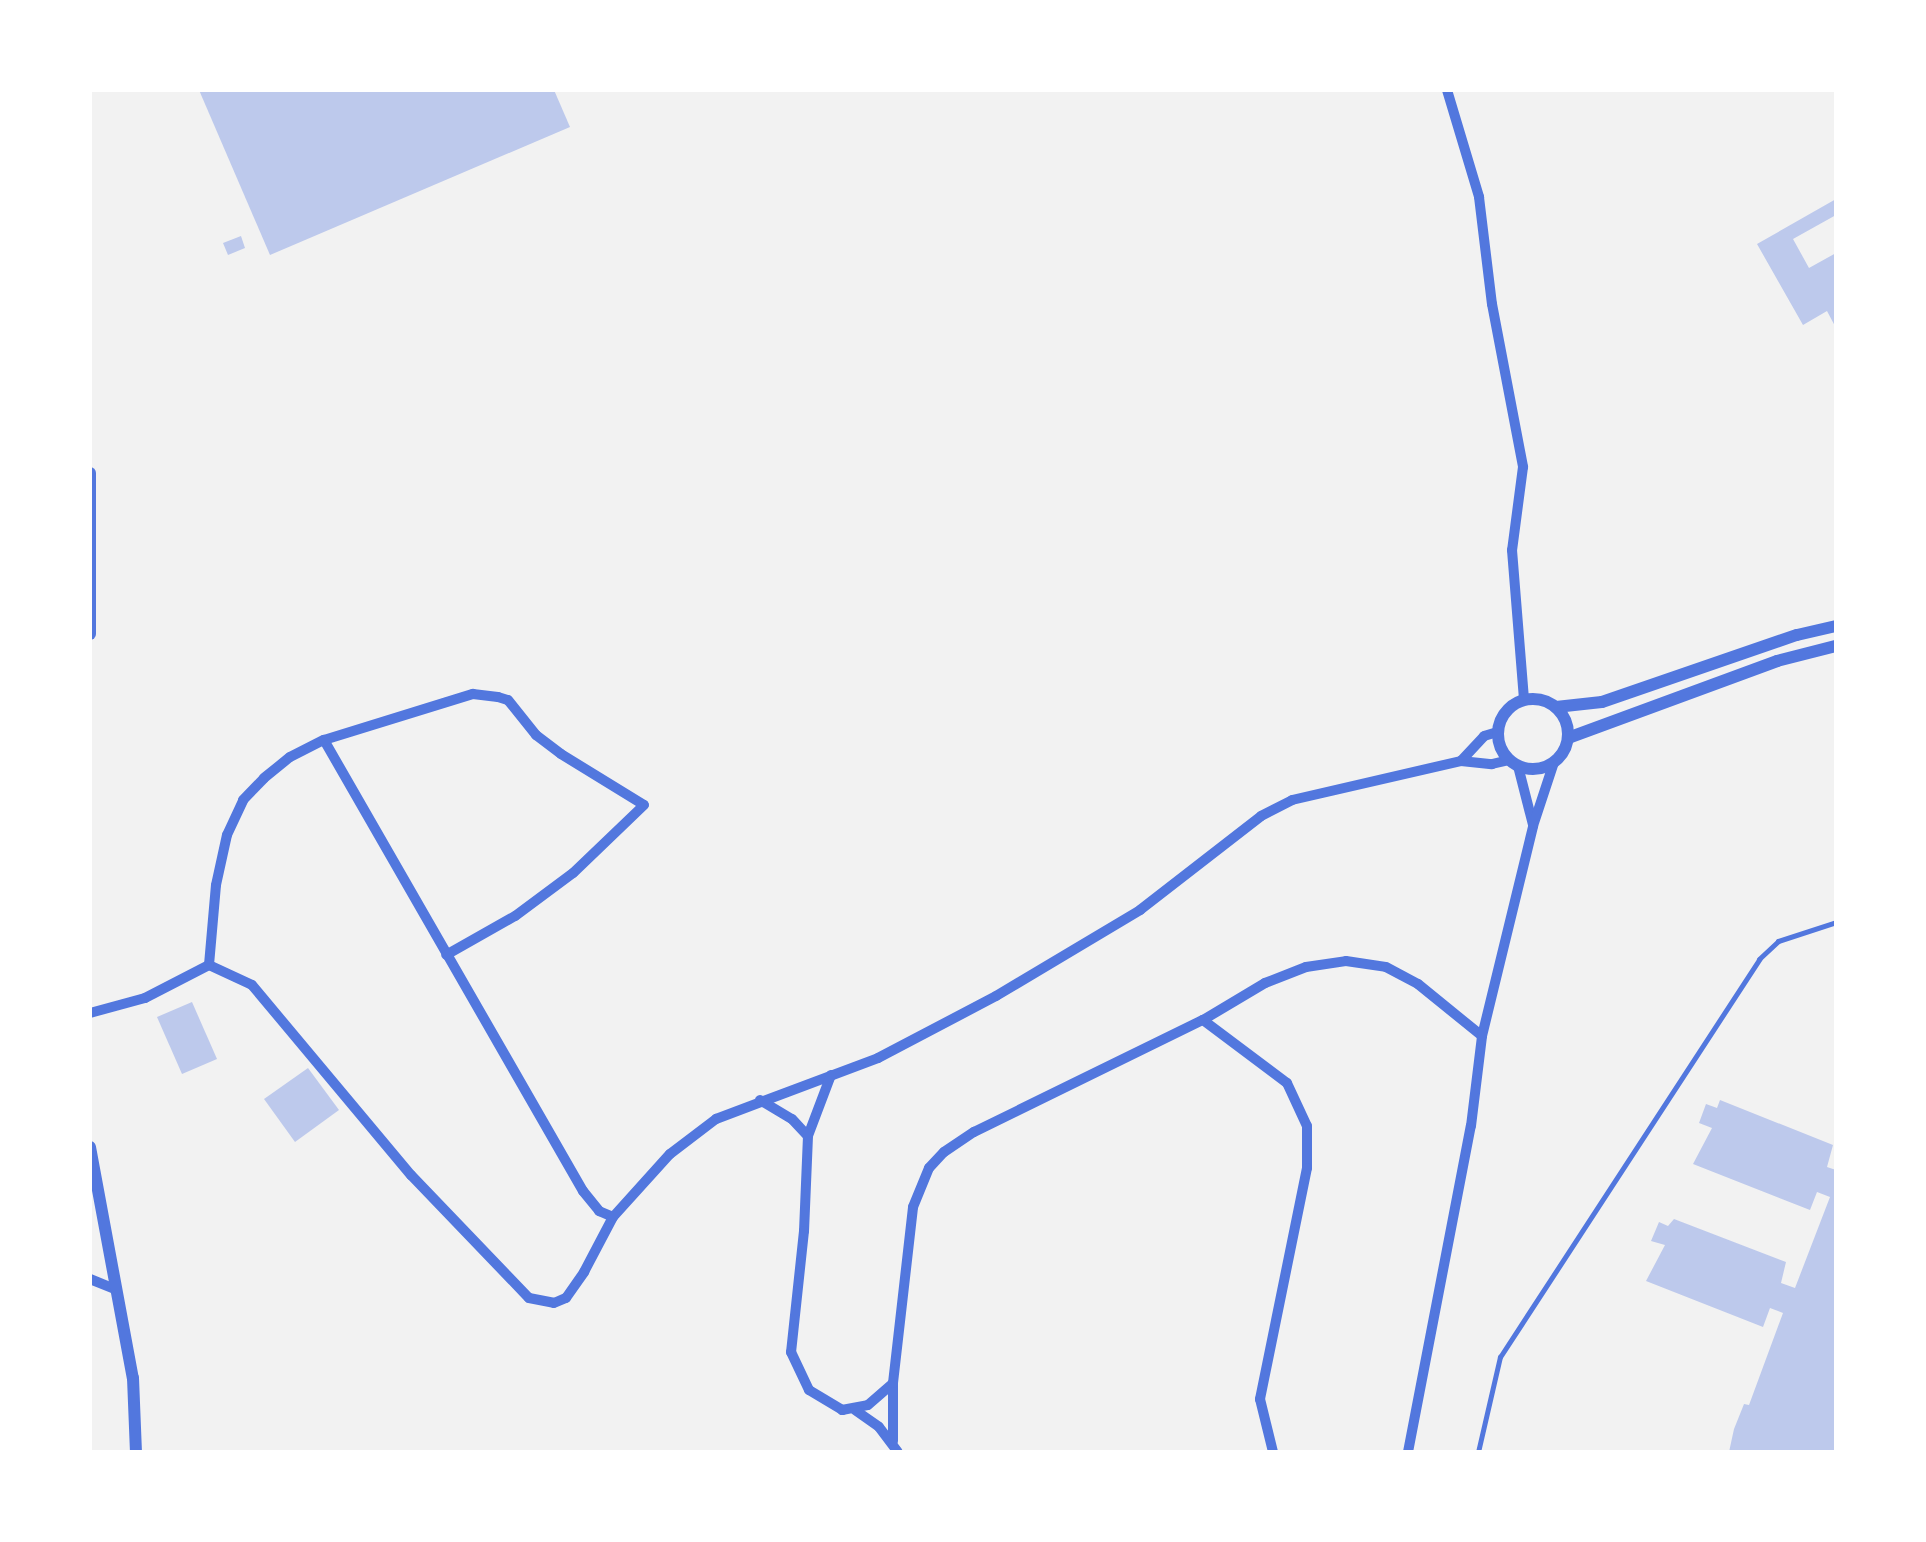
<!DOCTYPE html>
<html>
<head>
<meta charset="utf-8">
<style>
	body { margin:0 }
	#map { position:relative; width:1926px; height:1542px; overflow:hidden; background:#f2f2f2; font-family:Georgia,serif }
	div>[style] { position:absolute }
	.building>* { inset:0; background:#bdc9ec }
	.service>* { height:5px; margin:-2.5px; padding:0 2.5px; transform-origin:2.5px; border-radius:2.5px; background:#5277de }
	.minor>* { height:10px; margin:-5px; padding:0 5px; transform-origin:5px; border-radius:5px; background:#5277de }
	.tertiary>* { height:12px; margin:-6px; padding:0 6px; transform-origin:6px; border-radius:6px; background:#5277de }
	.tertiary>.ring { margin:-6px; padding:0; box-sizing:content-box; background:none; border:12px solid #5277de; border-radius:50% }
	span { translate:-50% -50%; white-space:nowrap; text-align:center; line-height:1.15; -webkit-text-stroke:10px #fff; paint-order:stroke }
	.frame { position:absolute; inset:0; border:92px solid #fff; pointer-events:none }
</style>
</head>
<body>
<div id="map">
	<div class="building">
		<i style="clip-path:polygon(199px 90px,554px 90px,570px 127px,270px 255px)"></i>
		<i style="clip-path:polygon(1836px 199px,1836px 215px,1793px 239px,1809px 268px,1836px 253px,1836px 328px,1827px 311px,1803px 325px,1757px 244px)"></i>
		<i style="clip-path:polygon(241px 236px,245px 248px,228px 255px,223px 243px)"></i>
		<i style="clip-path:polygon(192px 1002px,217px 1059px,182px 1074px,157px 1017px)"></i>
		<i style="clip-path:polygon(308px 1068px,339px 1110px,295px 1142px,264px 1099px)"></i>
		<i style="clip-path:polygon(1720px 1100px,1833px 1145px,1827px 1167px,1836px 1170px,1836px 1452px,1729px 1452px,1734px 1429px,1744px 1404px,1749px 1405px,1783px 1313px,1770px 1308px,1763px 1327px,1646px 1281px,1665px 1245px,1651px 1241px,1659px 1222px,1668px 1226px,1674px 1219px,1786px 1262px,1781px 1283px,1795px 1288px,1830px 1197px,1817px 1192px,1810px 1210px,1693px 1164px,1712px 1128px,1699px 1123px,1706px 1104px,1717px 1108px)"></i>
	</div>
	<div class="service">
		<i style="left:1478px;top:1452px;width:98px;rotate:-77deg"></i>
		<i style="left:1500px;top:1357px;width:475px;rotate:-56.9deg"></i>
		<i style="left:1759px;top:959px;width:26px;rotate:-43deg"></i>
		<i style="left:1778px;top:941px;width:61px;rotate:-18.1deg"></i>
	</div>
	<div class="minor">
		<i style="left:1447px;top:90px;width:112px;rotate:73.3deg"></i>
		<i style="left:1479px;top:197px;width:108px;rotate:83.1deg"></i>
		<i style="left:1492px;top:304px;width:166px;rotate:79.2deg"></i>
		<i style="left:1523px;top:467px;width:84px;rotate:97.5deg"></i>
		<i style="left:1512px;top:550px;width:149px;rotate:85.4deg"></i>
		<i style="left:324px;top:740px;width:520px;rotate:60.13deg"></i>
		<i style="left:583px;top:1191px;width:26px;rotate:51deg"></i>
		<i style="left:599px;top:1211px;width:15px;rotate:23deg"></i>
		<i style="left:1461px;top:761px;width:34px;rotate:-47deg"></i>
		<i style="left:1484px;top:736px;width:14px;rotate:-17deg"></i>
		<i style="left:1518px;top:766px;width:61px;rotate:75.7deg"></i>
		<i style="left:209px;top:965px;width:47px;rotate:24.9deg"></i>
		<i style="left:252px;top:985px;width:248px;rotate:50.1deg"></i>
		<i style="left:411px;top:1175px;width:170px;rotate:46.2deg"></i>
		<i style="left:529px;top:1298px;width:25px;rotate:11deg"></i>
		<i style="left:554px;top:1303px;width:13px;rotate:-23deg"></i>
		<i style="left:566px;top:1298px;width:32px;rotate:-55deg"></i>
		<i style="left:584px;top:1272px;width:62px;rotate:-62.2deg"></i>
		<i style="left:613px;top:1217px;width:85px;rotate:-47.9deg"></i>
		<i style="left:670px;top:1154px;width:58px;rotate:-37.3deg"></i>
		<i style="left:716px;top:1119px;width:173px;rotate:-20.6deg"></i>
		<i style="left:878px;top:1058px;width:133px;rotate:-27.7deg"></i>
		<i style="left:996px;top:996px;width:168px;rotate:-30.8deg"></i>
		<i style="left:1140px;top:910px;width:153px;rotate:-37.8deg"></i>
		<i style="left:1261px;top:816px;width:35px;rotate:-27deg"></i>
		<i style="left:1292px;top:800px;width:173px;rotate:-13deg"></i>
		<i style="left:1461px;top:761px;width:31px;rotate:6deg"></i>
		<i style="left:1492px;top:764px;width:17px;rotate:-13deg"></i>
		<i style="left:209px;top:965px;width:80px;rotate:-85deg"></i>
		<i style="left:216px;top:885px;width:51px;rotate:-77.6deg"></i>
		<i style="left:227px;top:835px;width:38px;rotate:-65deg"></i>
		<i style="left:243px;top:800px;width:30px;rotate:-46deg"></i>
		<i style="left:264px;top:778px;width:33px;rotate:-39deg"></i>
		<i style="left:290px;top:757px;width:38px;rotate:-27deg"></i>
		<i style="left:324px;top:740px;width:156px;rotate:-17.2deg"></i>
		<i style="left:473px;top:694px;width:25px;rotate:7deg"></i>
		<i style="left:498px;top:697px;width:10px;rotate:17deg"></i>
		<i style="left:508px;top:700px;width:45px;rotate:51.3deg"></i>
		<i style="left:536px;top:735px;width:31px;rotate:37deg"></i>
		<i style="left:561px;top:754px;width:97px;rotate:31.6deg"></i>
		<i style="left:644px;top:805px;width:98px;rotate:136.2deg"></i>
		<i style="left:573px;top:873px;width:72px;rotate:143.4deg"></i>
		<i style="left:515px;top:916px;width:79px;rotate:150.5deg"></i>
		<i style="left:90px;top:1013px;width:57px;rotate:-15.3deg"></i>
		<i style="left:145px;top:998px;width:72px;rotate:-27.3deg"></i>
		<i style="left:1203px;top:1020px;width:105px;rotate:36.9deg"></i>
		<i style="left:1287px;top:1083px;width:47px;rotate:65.1deg"></i>
		<i style="left:1307px;top:1126px;width:42px;rotate:90deg"></i>
		<i style="left:1307px;top:1168px;width:236px;rotate:101.5deg"></i>
		<i style="left:1260px;top:1399px;width:55px;rotate:76.2deg"></i>
		<i style="left:831px;top:1075px;width:65px;rotate:110.7deg"></i>
		<i style="left:808px;top:1136px;width:95px;rotate:92.4deg"></i>
		<i style="left:804px;top:1231px;width:122px;rotate:96.1deg"></i>
		<i style="left:791px;top:1352px;width:42px;rotate:64.7deg"></i>
		<i style="left:809px;top:1390px;width:39px;rotate:31deg"></i>
		<i style="left:842px;top:1410px;width:26px;rotate:-11deg"></i>
		<i style="left:868px;top:1405px;width:32px;rotate:-41deg"></i>
		<i style="left:760px;top:1100px;width:37px;rotate:31deg"></i>
		<i style="left:792px;top:1119px;width:23px;rotate:47deg"></i>
		<i style="left:90px;top:1279px;width:29px;rotate:22deg"></i>
		<i style="left:855px;top:1410px;width:29px;rotate:35deg"></i>
		<i style="left:879px;top:1427px;width:31px;rotate:53deg"></i>
		<i style="left:893px;top:1441px;width:58px;rotate:-90deg"></i>
		<i style="left:893px;top:1383px;width:177px;rotate:-83.5deg"></i>
		<i style="left:913px;top:1207px;width:42px;rotate:-67.7deg"></i>
		<i style="left:929px;top:1168px;width:22px;rotate:-47deg"></i>
		<i style="left:944px;top:1152px;width:36px;rotate:-34deg"></i>
		<i style="left:974px;top:1132px;width:255px;rotate:-26.1deg"></i>
		<i style="left:1203px;top:1020px;width:72px;rotate:-30.8deg"></i>
		<i style="left:1265px;top:983px;width:44px;rotate:-21.3deg"></i>
		<i style="left:1306px;top:967px;width:40px;rotate:-8.5deg"></i>
		<i style="left:1346px;top:961px;width:40px;rotate:8.5deg"></i>
		<i style="left:1386px;top:967px;width:36px;rotate:28deg"></i>
		<i style="left:1418px;top:984px;width:82px;rotate:39.1deg"></i>
		<i style="left:1408px;top:1452px;width:332px;rotate:-79.1deg"></i>
		<i style="left:1471px;top:1126px;width:91px;rotate:-83deg"></i>
		<i style="left:1482px;top:1036px;width:216px;rotate:-76.3deg"></i>
		<i style="left:1533px;top:826px;width:67px;rotate:-71.8deg"></i>
	</div>
	<div class="tertiary">
		<i style="left:90px;top:473px;width:161px;rotate:90deg"></i>
		<i class="ring" style="left:1498px;top:699px;width:58px;height:58px"></i>
		<i style="left:1556px;top:707px;width:46px;rotate:-6.2deg"></i>
		<i style="left:1602px;top:702px;width:206px;rotate:-19deg"></i>
		<i style="left:1797px;top:635px;width:40px;rotate:-13deg"></i>
		<i style="left:1568px;top:738px;width:223px;rotate:-20.2deg"></i>
		<i style="left:1777px;top:661px;width:61px;rotate:-14.3deg"></i>
		<i style="left:90px;top:1147px;width:235px;rotate:79.5deg"></i>
		<i style="left:133px;top:1378px;width:74px;rotate:87.7deg"></i>
	</div>
	<div class="frame"></div>
</div>
</body>
</html>
